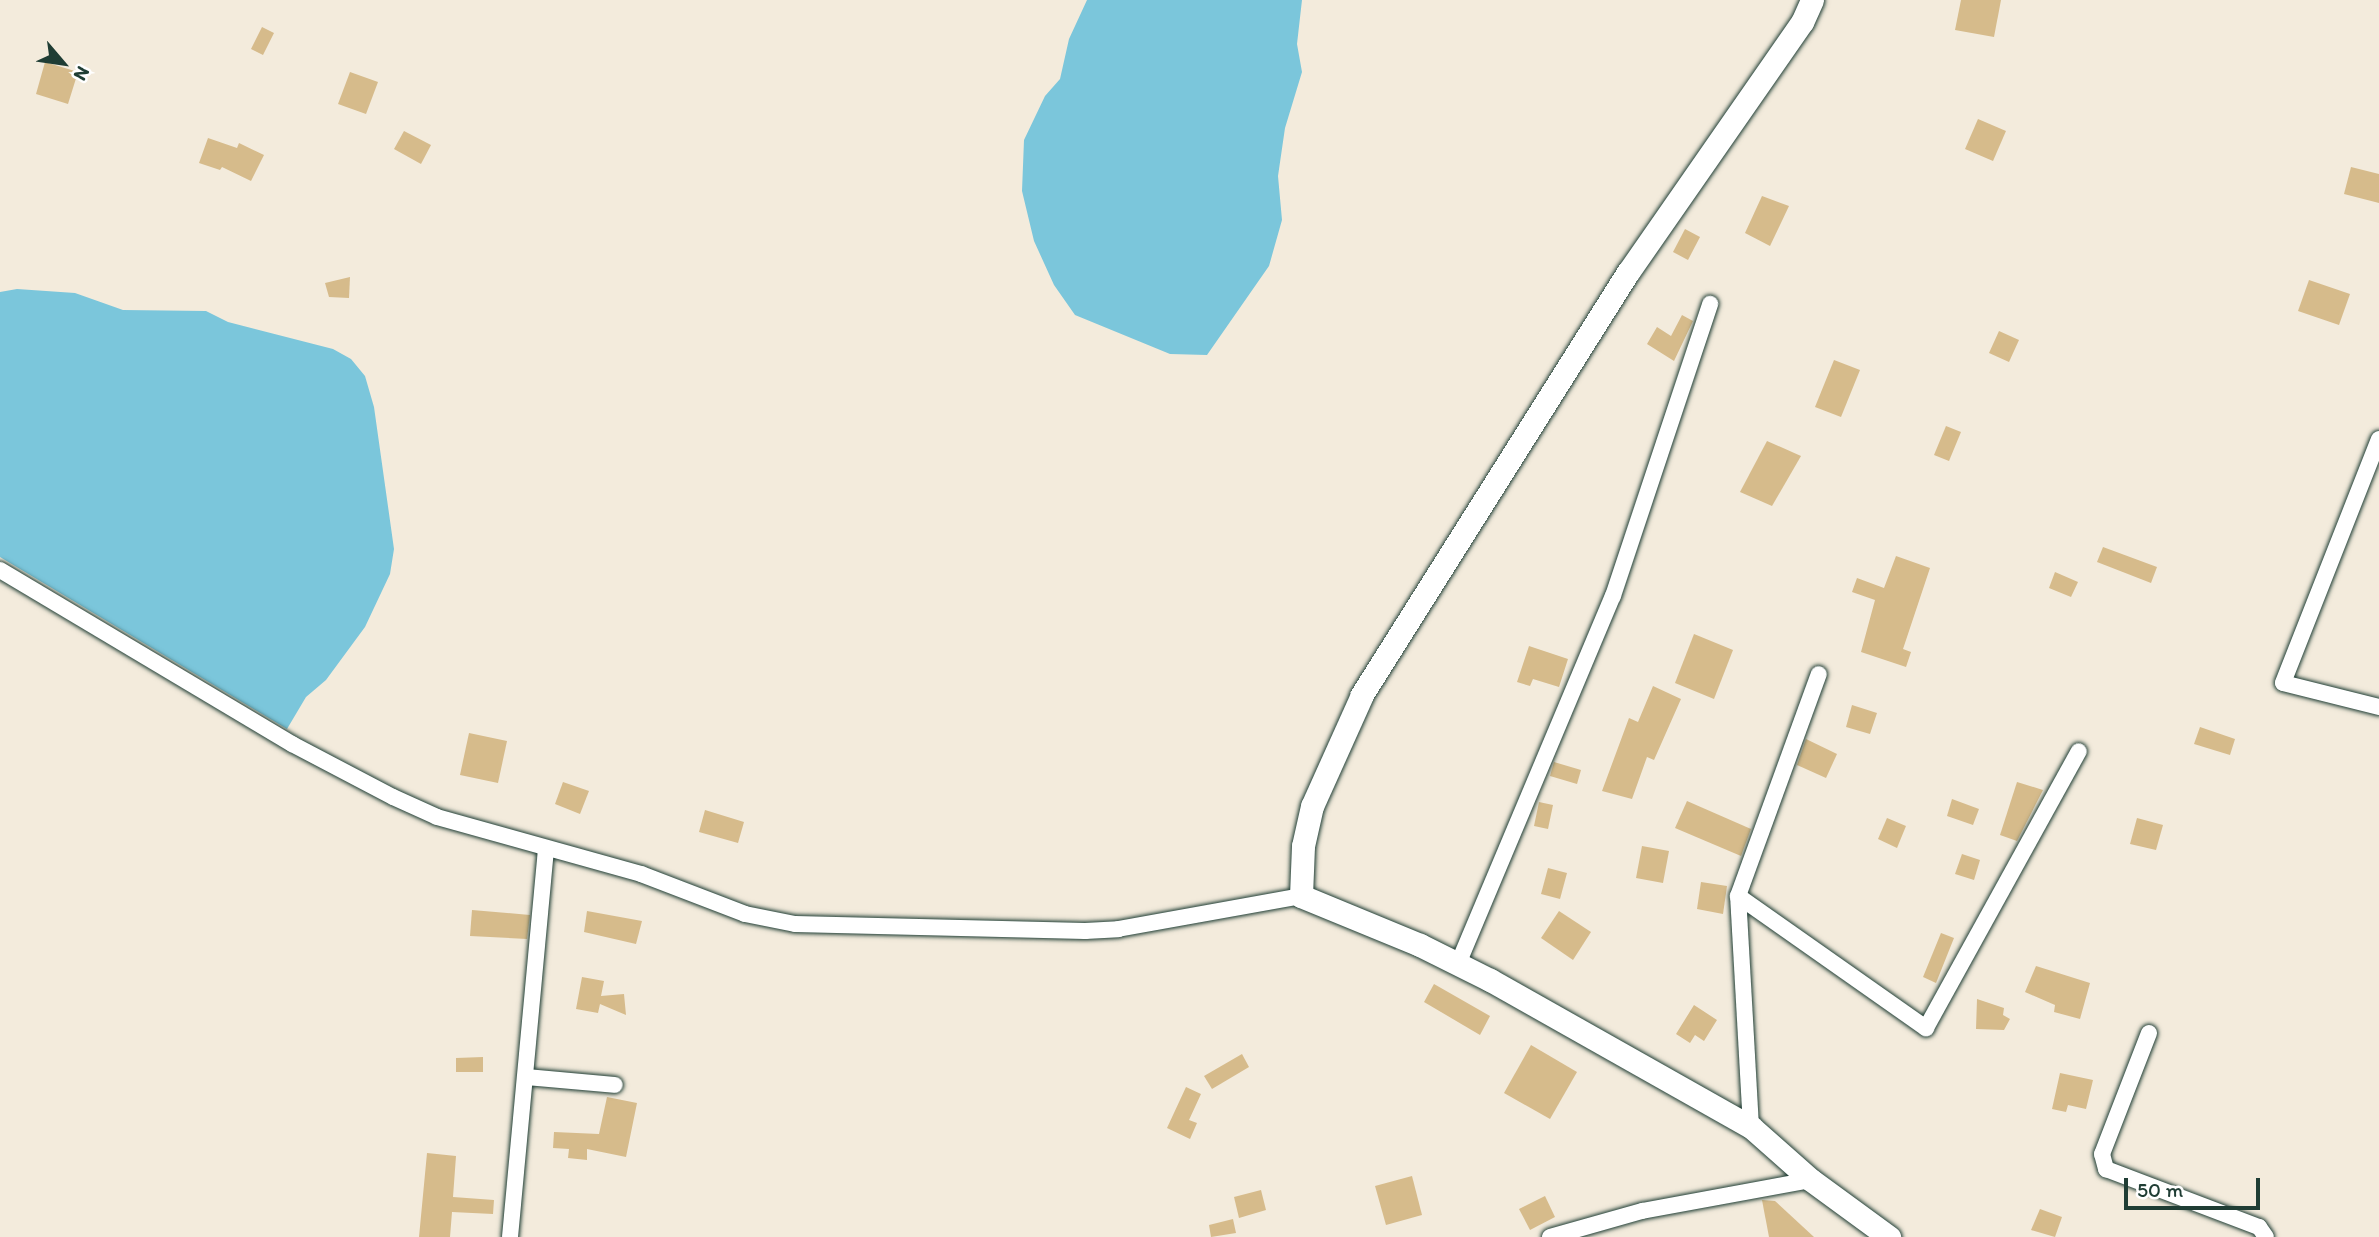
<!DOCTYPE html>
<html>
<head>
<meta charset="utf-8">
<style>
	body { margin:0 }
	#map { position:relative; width:2379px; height:1237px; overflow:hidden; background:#f3ebdc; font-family:Itim,sans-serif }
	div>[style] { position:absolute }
	.water>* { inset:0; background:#7bc6db }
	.building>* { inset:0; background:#d6bb8b }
	.roads { filter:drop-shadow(0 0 2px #1f3d34) drop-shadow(0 0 2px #1f3d34) }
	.street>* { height:16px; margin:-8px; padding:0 8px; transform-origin:8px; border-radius:8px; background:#fff }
	.secondary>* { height:23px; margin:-11.5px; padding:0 11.5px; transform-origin:11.5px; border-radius:11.5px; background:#fff }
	span { translate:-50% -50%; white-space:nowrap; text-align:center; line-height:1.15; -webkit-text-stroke:5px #fff; paint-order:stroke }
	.north { position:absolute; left:28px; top:28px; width:70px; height:70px; -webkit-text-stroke:5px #fff; paint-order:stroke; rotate:119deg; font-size:19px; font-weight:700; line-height:28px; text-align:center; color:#1f3d34 }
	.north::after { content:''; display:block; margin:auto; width:24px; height:32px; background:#1f3d34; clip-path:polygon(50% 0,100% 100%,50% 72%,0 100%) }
	.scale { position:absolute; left:2124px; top:1178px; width:136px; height:32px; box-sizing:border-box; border:4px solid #1f3d34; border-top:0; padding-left:9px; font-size:21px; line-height:24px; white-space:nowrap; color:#1f3d34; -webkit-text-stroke:5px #fff; paint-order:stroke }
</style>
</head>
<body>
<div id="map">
	<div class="water">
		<i style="clip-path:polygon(1087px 0,1302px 0,1297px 44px,1302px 72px,1285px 128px,1278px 176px,1282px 220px,1269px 266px,1207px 355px,1170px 354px,1075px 315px,1054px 285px,1034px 241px,1022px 191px,1024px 140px,1045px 96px,1060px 79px,1069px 39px)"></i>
		<i style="clip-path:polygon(17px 289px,75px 293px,123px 310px,206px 311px,228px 322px,333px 349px,351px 359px,365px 376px,374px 407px,394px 549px,390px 574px,365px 627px,326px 680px,306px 697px,287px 729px,0 557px,0 292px)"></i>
	</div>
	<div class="building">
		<i style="clip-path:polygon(1961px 0,2001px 0,1994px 37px,1955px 30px)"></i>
		<i style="clip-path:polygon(262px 27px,274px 33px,263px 55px,251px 49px)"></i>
		<i style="clip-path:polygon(45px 62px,78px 72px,68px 104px,36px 94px)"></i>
		<i style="clip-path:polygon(350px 72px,378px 82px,366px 114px,338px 104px)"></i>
		<i style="clip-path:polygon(1978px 119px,2006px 131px,1993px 161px,1965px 149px)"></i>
		<i style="clip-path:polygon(404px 131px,431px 145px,421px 164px,394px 149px)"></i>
		<i style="clip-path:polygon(208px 138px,237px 148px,239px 143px,264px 155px,251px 181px,222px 167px,220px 170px,199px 163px)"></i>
		<i style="clip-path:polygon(2351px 167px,2379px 174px,2379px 203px,2344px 194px)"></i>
		<i style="clip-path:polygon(1762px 196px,1789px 206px,1770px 246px,1745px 233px)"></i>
		<i style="clip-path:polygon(1685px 229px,1700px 237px,1688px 260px,1673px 252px)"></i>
		<i style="clip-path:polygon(350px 277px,349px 298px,329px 297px,325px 283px)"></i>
		<i style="clip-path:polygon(2309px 280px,2350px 294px,2339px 325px,2298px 311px)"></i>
		<i style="clip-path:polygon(1682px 315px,1693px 321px,1674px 361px,1647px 344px,1657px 327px,1671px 336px)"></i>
		<i style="clip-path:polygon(1999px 331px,2019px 340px,2009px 362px,1989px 353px)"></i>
		<i style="clip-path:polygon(1834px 360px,1860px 370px,1841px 417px,1815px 407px)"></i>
		<i style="clip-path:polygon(1946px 426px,1961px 432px,1949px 461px,1934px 455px)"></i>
		<i style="clip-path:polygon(1767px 441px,1801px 456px,1772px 506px,1740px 492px)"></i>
		<i style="clip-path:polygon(2103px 547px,2157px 567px,2151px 583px,2097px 562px)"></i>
		<i style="clip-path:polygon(1896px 556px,1930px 568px,1903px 649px,1911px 652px,1906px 667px,1861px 652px,1875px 600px,1852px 592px,1857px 578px,1884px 588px)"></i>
		<i style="clip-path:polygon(2055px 572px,2078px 582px,2071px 597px,2049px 588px)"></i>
		<i style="clip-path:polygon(1694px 634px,1733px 650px,1714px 699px,1675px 683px)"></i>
		<i style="clip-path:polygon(1529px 646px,1568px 659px,1559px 687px,1533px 679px,1530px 686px,1517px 682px)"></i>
		<i style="clip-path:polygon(1653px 686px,1681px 699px,1654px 760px,1647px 757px,1632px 799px,1602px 791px,1629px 718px,1638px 722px)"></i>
		<i style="clip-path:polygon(1852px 705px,1877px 713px,1870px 734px,1846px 727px)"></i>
		<i style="clip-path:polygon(2200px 727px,2235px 739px,2230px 755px,2194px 744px)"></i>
		<i style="clip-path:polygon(469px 733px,507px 741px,498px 783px,460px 775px)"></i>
		<i style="clip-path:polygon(1806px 739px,1837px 754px,1826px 778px,1797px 765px)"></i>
		<i style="clip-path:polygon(1554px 762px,1581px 770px,1577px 784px,1550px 776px)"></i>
		<i style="clip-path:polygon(563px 782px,589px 791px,580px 814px,555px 804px)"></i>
		<i style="clip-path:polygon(2017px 782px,2043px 790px,2017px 841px,2000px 835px)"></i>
		<i style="clip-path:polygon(1952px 799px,1979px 809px,1973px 825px,1947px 816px)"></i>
		<i style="clip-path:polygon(1687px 801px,1751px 829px,1741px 856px,1675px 828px)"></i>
		<i style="clip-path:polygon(1539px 802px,1553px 805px,1548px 829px,1534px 826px)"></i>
		<i style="clip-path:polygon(705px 810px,744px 822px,738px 843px,699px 832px)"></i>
		<i style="clip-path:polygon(1887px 818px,1906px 826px,1897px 848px,1878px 839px)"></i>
		<i style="clip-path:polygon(2137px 818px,2163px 825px,2156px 850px,2130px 844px)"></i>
		<i style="clip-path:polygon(1642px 846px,1669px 851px,1663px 883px,1636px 878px)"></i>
		<i style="clip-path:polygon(1962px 854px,1980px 860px,1974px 880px,1955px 874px)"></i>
		<i style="clip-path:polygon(1548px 868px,1567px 873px,1560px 899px,1541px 894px)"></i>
		<i style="clip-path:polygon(1701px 882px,1727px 886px,1723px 914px,1697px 909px)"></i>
		<i style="clip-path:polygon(472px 910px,530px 915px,527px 939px,470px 936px)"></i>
		<i style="clip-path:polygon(587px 911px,642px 921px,636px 944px,584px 932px)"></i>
		<i style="clip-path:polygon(1559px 911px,1591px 932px,1573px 960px,1541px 938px)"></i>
		<i style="clip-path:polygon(1941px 933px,1954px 938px,1936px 983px,1923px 977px)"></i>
		<i style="clip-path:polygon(2036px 966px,2090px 983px,2080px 1019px,2054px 1012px,2055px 1005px,2025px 992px)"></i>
		<i style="clip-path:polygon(582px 977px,604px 981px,601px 996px,624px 994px,626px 1015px,600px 1004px,598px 1013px,576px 1009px)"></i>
		<i style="clip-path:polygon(1434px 984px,1490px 1016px,1480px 1035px,1424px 1002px)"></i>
		<i style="clip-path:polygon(1977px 999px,2004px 1008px,2003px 1015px,2010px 1019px,2004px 1030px,1976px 1029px)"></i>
		<i style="clip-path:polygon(1694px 1005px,1717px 1020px,1704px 1041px,1695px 1035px,1690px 1043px,1676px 1034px)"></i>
		<i style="clip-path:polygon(1531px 1045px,1577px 1072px,1550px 1119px,1504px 1093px)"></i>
		<i style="clip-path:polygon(1242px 1054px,1249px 1067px,1212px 1089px,1204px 1076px)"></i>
		<i style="clip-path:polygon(483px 1057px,483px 1072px,456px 1072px,456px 1058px)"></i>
		<i style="clip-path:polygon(2060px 1073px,2093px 1080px,2086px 1109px,2068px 1105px,2066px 1112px,2052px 1109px)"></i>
		<i style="clip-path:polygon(1186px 1087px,1201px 1094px,1189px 1120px,1197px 1123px,1190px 1139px,1167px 1128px)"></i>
		<i style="clip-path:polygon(607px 1097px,637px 1103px,626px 1157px,587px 1149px,587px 1160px,568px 1158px,569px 1149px,553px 1148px,554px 1132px,599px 1134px)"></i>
		<i style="clip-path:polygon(427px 1153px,456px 1156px,453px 1197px,494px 1200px,493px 1214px,452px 1212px,450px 1237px,419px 1237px)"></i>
		<i style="clip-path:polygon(1412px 1176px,1422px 1215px,1386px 1225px,1375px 1186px)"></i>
		<i style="clip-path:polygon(1261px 1190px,1266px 1210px,1239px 1218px,1234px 1197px)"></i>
		<i style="clip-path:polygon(1545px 1196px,1555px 1217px,1530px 1230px,1519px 1209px)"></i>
		<i style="clip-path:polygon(1762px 1200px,1775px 1201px,1814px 1237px,1769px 1237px)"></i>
		<i style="clip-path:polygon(2040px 1209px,2062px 1217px,2055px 1237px,2031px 1230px)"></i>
		<i style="clip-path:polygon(1233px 1219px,1236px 1233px,1211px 1237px,1209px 1225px)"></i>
	</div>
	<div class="roads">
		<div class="street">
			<i style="left:2379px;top:439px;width:262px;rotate:111.5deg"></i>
			<i style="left:2283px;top:683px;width:99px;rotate:14deg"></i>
			<i style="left:0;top:570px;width:340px;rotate:30.8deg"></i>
			<i style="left:292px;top:744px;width:114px;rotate:27.7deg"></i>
			<i style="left:393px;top:797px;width:48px;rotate:24.4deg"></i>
			<i style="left:437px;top:817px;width:212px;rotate:15.6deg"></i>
			<i style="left:641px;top:874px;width:111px;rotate:21deg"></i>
			<i style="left:745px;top:914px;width:51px;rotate:11.3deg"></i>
			<i style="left:795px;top:924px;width:290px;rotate:1.4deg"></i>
			<i style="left:1085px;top:931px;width:33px;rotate:-3deg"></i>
			<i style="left:1118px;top:929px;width:186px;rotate:-10.2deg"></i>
			<i style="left:1738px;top:896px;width:230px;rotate:35.1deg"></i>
			<i style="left:1926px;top:1028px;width:316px;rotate:-61.1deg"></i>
			<i style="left:1458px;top:964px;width:399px;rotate:-67.2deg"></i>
			<i style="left:1613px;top:596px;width:308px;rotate:-71.6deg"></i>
			<i style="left:2149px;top:1033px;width:130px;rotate:111.2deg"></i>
			<i style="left:2102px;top:1154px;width:16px;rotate:75deg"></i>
			<i style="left:2106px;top:1169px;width:164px;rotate:20.8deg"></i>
			<i style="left:2259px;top:1227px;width:12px;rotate:55deg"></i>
			<i style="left:526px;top:1077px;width:89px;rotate:5.1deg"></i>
			<i style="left:1751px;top:1127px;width:231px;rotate:-93.2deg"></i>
			<i style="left:1738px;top:896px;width:236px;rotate:-70deg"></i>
			<i style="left:510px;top:1237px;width:388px;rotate:-84.7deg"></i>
			<i style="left:1550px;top:1237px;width:96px;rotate:-15.8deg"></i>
			<i style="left:1642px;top:1211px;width:172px;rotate:-10.4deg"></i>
		</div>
		<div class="secondary">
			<i style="left:1812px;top:0;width:24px;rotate:114deg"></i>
			<i style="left:1802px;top:22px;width:305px;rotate:124.8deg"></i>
			<i style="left:1628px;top:272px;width:500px;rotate:122.2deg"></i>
			<i style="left:1362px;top:695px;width:122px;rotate:114.2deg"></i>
			<i style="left:1312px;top:806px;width:41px;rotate:102.7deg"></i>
			<i style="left:1303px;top:846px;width:50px;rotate:92.3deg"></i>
			<i style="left:1301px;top:896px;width:129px;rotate:22.4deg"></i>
			<i style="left:1420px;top:945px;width:78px;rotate:26.6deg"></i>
			<i style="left:1490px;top:980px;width:300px;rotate:29.4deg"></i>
			<i style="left:1751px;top:1127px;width:80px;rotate:41.5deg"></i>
			<i style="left:1811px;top:1180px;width:97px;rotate:36.2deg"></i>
		</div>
	</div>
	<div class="north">N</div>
	<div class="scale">50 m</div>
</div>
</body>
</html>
